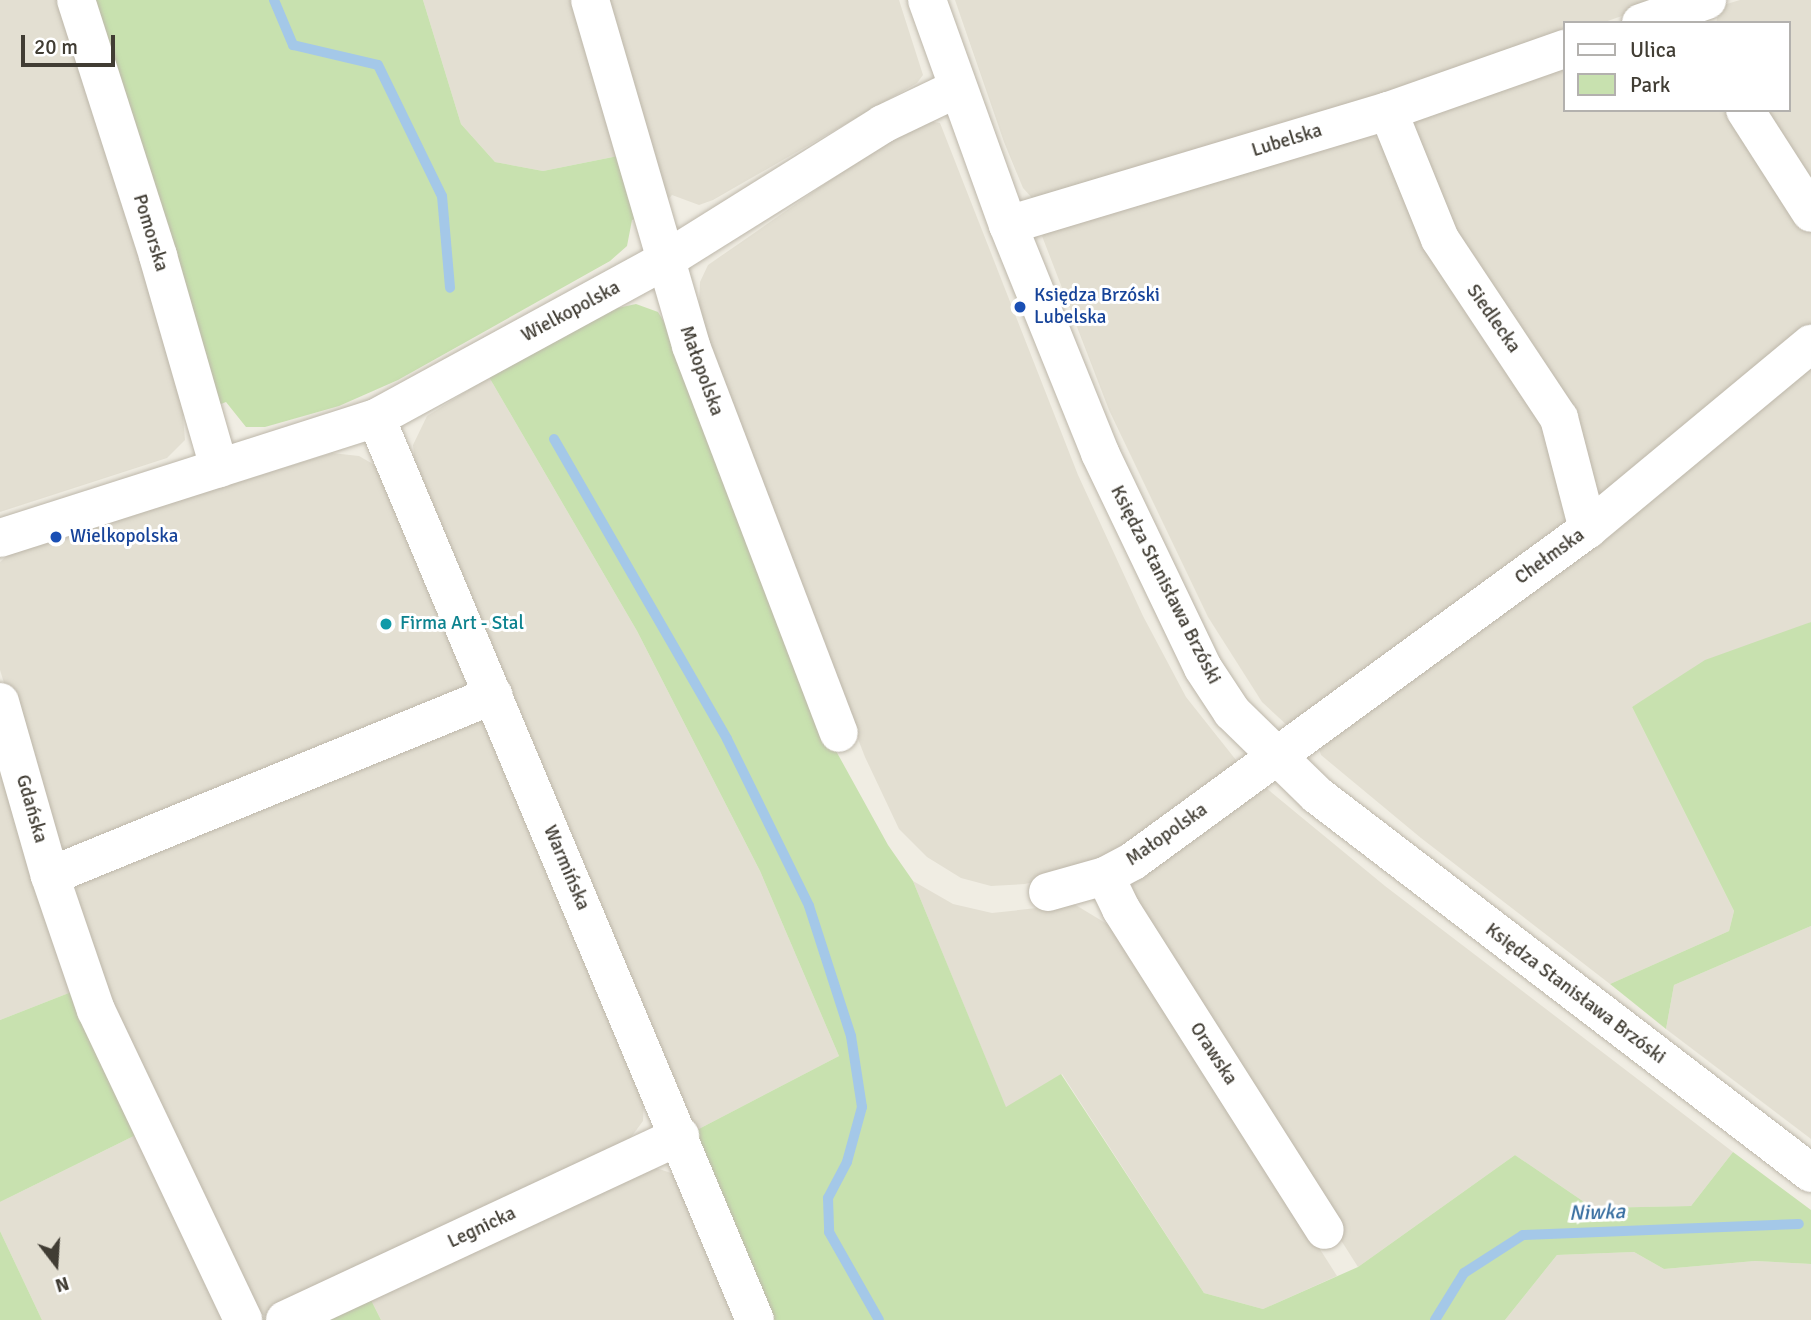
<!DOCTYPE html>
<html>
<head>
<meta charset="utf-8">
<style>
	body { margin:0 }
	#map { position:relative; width:1811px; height:1320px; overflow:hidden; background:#f0ede3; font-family:Signika,sans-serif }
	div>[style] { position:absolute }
	.residential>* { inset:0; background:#e3dfd2 }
	.green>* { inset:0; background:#c8e1af }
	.stream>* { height:10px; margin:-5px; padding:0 5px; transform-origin:5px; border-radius:5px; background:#a4c8e8 }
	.roads { filter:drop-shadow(0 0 2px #bdb7aa) drop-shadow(0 0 2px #bdb7aa) }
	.minor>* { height:38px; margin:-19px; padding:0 19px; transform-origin:19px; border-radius:19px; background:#fff }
	.dots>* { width:19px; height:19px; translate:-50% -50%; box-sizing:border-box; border:4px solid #fff; border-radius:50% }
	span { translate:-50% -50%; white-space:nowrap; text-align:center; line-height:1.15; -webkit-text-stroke:6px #fff; paint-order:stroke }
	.street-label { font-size:19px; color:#413d34 }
	.transit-label { font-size:19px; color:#164399 }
	.left { translate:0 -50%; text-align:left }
	.culture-label { font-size:19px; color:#0d838f }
	.water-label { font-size:21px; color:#396fa1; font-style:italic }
	.legend { position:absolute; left:1563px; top:21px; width:228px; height:91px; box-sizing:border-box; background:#fff; border:2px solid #b3b1ae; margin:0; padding:9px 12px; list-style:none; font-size:21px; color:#413d34 }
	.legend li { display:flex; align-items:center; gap:14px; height:35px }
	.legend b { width:35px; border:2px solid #b3b1ae }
	.north { position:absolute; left:21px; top:1229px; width:70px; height:70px; -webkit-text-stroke:5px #fff; paint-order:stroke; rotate:163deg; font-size:19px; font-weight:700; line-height:28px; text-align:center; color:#413d34 }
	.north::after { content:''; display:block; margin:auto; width:24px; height:32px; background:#413d34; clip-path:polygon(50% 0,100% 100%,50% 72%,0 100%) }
	.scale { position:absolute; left:21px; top:35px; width:94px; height:32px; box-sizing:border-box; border:4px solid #413d34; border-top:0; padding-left:9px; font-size:21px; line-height:24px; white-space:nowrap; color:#413d34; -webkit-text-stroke:5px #fff; paint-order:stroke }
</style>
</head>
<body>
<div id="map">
	<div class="residential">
		<i style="clip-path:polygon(0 0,67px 0,193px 412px,183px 416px,185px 440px,167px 458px,0 512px)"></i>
		<i style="clip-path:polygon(423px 0,580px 0,623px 155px,543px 171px,495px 162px,461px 124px)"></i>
		<i style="clip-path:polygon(602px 0,899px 0,923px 75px,917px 83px,713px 200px,699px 205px,672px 195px,666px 202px)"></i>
		<i style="clip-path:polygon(955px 0,1667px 0,1602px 23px,1564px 23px,1564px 36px,1384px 98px,1033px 199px,1023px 188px,1004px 142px)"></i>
		<i style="clip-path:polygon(1740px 0,1811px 0,1811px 197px,1754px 110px,1788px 110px,1788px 23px,1716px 23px,1720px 6px)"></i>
		<i style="clip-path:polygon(1564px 63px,1564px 110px,1732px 110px,1811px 231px,1811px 327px,1602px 505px,1460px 255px,1408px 139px,1420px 113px)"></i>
		<i style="clip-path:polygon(929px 121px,940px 123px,1078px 475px,1143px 616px,1186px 697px,1236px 760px,1235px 771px,1087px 869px,1025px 884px,991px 886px,961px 878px,927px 857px,899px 829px,865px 757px,698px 326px,700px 282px,708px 265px,894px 136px)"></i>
		<i style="clip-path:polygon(1364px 130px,1391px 147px,1541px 402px,1569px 521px,1289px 727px,1262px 702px,1208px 617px,1109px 410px,1042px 236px,1053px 224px)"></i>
		<i style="clip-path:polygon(1811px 357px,1811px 622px,1632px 707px,1734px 911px,1729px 931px,1610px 984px,1421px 838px,1321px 755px,1318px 745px)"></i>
		<i style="clip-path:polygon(489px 377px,637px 631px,760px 871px,839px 1056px,693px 1132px,416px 476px,413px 445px,427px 416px)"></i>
		<i style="clip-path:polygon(332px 453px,359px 456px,378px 467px,473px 688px,71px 856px,55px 845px,0 670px,0 562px,10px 553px)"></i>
		<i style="clip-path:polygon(484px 719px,644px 1099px,643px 1121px,626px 1144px,266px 1316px,251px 1311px,93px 971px,76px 900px,77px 877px)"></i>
		<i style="clip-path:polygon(0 744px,79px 989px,0 1020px)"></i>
		<i style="clip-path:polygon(1265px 787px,1385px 886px,1733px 1152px,1691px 1206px,1593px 1208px,1515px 1155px,1358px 1267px,1140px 924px,1134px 902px,1132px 885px,1139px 872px)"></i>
		<i style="clip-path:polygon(913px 881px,953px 904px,992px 913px,1074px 904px,1117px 930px,1337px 1276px,1263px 1309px,1204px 1293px,1062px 1074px,1006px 1108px)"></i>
		<i style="clip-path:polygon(1811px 926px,1811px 1139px,1666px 1029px,1674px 985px)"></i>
		<i style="clip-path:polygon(144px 1131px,231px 1320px,42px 1320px,0 1231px,0 1202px)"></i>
		<i style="clip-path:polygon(650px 1166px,671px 1173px,689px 1188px,742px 1320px,381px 1320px,367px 1292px)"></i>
		<i style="clip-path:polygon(1634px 1252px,1664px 1269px,1755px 1261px,1811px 1264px,1811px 1320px,1505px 1320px,1557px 1255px)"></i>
	</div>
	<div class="green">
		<i style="clip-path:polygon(86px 0,423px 0,461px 124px,495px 162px,543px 171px,623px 155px,640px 217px,632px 220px,627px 246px,610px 261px,398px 380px,339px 406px,265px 427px,246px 427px,226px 402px,216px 406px)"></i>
		<i style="clip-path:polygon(636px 304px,658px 312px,678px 345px,830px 740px,888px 845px,913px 881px,1006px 1107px,1061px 1074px,1204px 1293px,1263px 1309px,1358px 1267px,1515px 1155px,1593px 1208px,1691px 1206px,1733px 1152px,1811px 1210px,1811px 1264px,1755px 1261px,1664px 1269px,1634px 1252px,1557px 1255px,1505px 1320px,773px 1320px,693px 1132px,839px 1056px,760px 871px,637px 631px,489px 377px,613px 309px)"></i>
		<i style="clip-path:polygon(1811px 622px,1811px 926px,1674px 985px,1666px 1029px,1610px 984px,1729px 931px,1734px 911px,1632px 707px,1705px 660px)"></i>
		<i style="clip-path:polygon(79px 989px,144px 1131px,0 1202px,0 1020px)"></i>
		<i style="clip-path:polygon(0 1231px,42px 1320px,0 1320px)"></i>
		<i style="clip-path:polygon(367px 1292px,381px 1320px,309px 1320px)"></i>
	</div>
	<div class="stream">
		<i style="left:274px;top:0;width:49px;rotate:67.1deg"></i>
		<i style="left:293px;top:45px;width:87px;rotate:13.2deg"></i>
		<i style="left:378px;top:65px;width:146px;rotate:64deg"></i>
		<i style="left:442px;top:196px;width:92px;rotate:85deg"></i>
		<i style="left:554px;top:439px;width:346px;rotate:60deg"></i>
		<i style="left:727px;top:739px;width:186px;rotate:63.8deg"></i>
		<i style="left:809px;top:906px;width:137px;rotate:72.1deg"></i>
		<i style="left:851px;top:1036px;width:72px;rotate:81.2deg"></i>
		<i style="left:862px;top:1107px;width:57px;rotate:105.3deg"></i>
		<i style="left:847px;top:1162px;width:41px;rotate:117.8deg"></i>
		<i style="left:828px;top:1198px;width:34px;rotate:88deg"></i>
		<i style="left:829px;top:1232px;width:101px;rotate:60.4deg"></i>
		<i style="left:1435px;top:1320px;width:55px;rotate:-58.3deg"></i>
		<i style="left:1464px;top:1273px;width:70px;rotate:-32.8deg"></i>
		<i style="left:1523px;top:1235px;width:276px;rotate:-2.3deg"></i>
	</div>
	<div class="roads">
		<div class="minor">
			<i style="left:76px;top:0;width:269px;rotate:72.2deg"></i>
			<i style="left:158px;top:256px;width:221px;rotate:73.9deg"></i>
			<i style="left:590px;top:0;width:360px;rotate:73.7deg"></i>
			<i style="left:691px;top:346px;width:414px;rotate:69.1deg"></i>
			<i style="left:927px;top:0;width:239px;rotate:70.2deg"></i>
			<i style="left:1008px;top:225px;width:246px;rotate:68deg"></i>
			<i style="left:1100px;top:453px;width:238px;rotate:64.4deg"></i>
			<i style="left:1203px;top:668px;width:53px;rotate:56.6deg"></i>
			<i style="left:1232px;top:712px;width:119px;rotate:44.3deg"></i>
			<i style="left:1317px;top:795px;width:622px;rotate:37.42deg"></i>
			<i style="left:1641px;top:23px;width:70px;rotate:-19.2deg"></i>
			<i style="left:1745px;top:110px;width:122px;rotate:57.3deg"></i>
			<i style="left:1388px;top:111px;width:138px;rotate:67.9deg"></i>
			<i style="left:1440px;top:239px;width:215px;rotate:56.4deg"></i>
			<i style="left:1559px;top:418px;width:115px;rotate:75.4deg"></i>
			<i style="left:1008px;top:225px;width:397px;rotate:-16.7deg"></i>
			<i style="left:1388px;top:111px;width:187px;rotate:-19.4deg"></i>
			<i style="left:376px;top:418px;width:978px;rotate:67.21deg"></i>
			<i style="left:0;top:538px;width:395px;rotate:-17.7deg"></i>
			<i style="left:376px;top:418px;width:328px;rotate:-28.6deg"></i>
			<i style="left:664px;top:261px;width:258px;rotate:-32deg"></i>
			<i style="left:883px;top:124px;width:83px;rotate:-25.6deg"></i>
			<i style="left:0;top:702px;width:181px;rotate:74deg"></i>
			<i style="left:50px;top:876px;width:142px;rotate:71.1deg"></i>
			<i style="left:96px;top:1010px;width:343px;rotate:64.6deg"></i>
			<i style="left:50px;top:876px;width:479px;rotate:-22.2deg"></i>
			<i style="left:1105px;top:876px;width:37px;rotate:64deg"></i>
			<i style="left:1121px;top:909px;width:380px;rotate:57.6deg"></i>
			<i style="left:1048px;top:892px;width:59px;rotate:-15.7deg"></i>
			<i style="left:1105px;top:876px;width:32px;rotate:-28deg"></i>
			<i style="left:1133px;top:861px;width:563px;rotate:-36.12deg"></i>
			<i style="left:1588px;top:529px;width:290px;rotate:-39.7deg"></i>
			<i style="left:285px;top:1320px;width:436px;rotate:-25deg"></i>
		</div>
	</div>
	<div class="dots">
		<i style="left:1020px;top:307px;background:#1a4fb4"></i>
		<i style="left:56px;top:537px;background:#1a4fb4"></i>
		<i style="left:386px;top:624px;background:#0f9aa8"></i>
	</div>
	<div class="street-label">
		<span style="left:1287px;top:141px;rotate:-17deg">Lubelska</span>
		<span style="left:150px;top:233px;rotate:73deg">Pomorska</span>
		<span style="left:571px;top:312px;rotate:-28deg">Wielkopolska</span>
		<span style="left:1493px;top:319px;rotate:55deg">Siedlecka</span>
		<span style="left:701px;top:371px;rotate:70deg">Małopolska</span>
		<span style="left:1550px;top:557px;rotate:-36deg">Chełmska</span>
		<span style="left:1165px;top:585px;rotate:63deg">Księdza Stanisława Brzóski</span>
		<span style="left:31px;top:809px;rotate:74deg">Gdańska</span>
		<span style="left:1167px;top:835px;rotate:-35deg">Małopolska</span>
		<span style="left:566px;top:868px;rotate:67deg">Warmińska</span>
		<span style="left:1575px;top:994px;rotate:37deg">Księdza Stanisława Brzóski</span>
		<span style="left:1213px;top:1054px;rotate:57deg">Orawska</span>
		<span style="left:482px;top:1228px;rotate:-25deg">Legnicka</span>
	</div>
	<div class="transit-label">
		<span class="left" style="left:1034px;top:307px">Księdza Brzóski<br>Lubelska</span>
		<span class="left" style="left:70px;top:537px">Wielkopolska</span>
	</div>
	<div class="culture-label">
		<span class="left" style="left:400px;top:624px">Firma Art - Stal</span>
	</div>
	<div class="water-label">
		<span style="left:1597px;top:1212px;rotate:-2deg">Niwka</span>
	</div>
	<ul class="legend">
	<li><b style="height:9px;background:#fff"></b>Ulica</li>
	<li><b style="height:19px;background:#c8e1af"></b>Park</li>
	</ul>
	<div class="north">N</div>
	<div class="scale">20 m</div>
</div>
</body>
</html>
